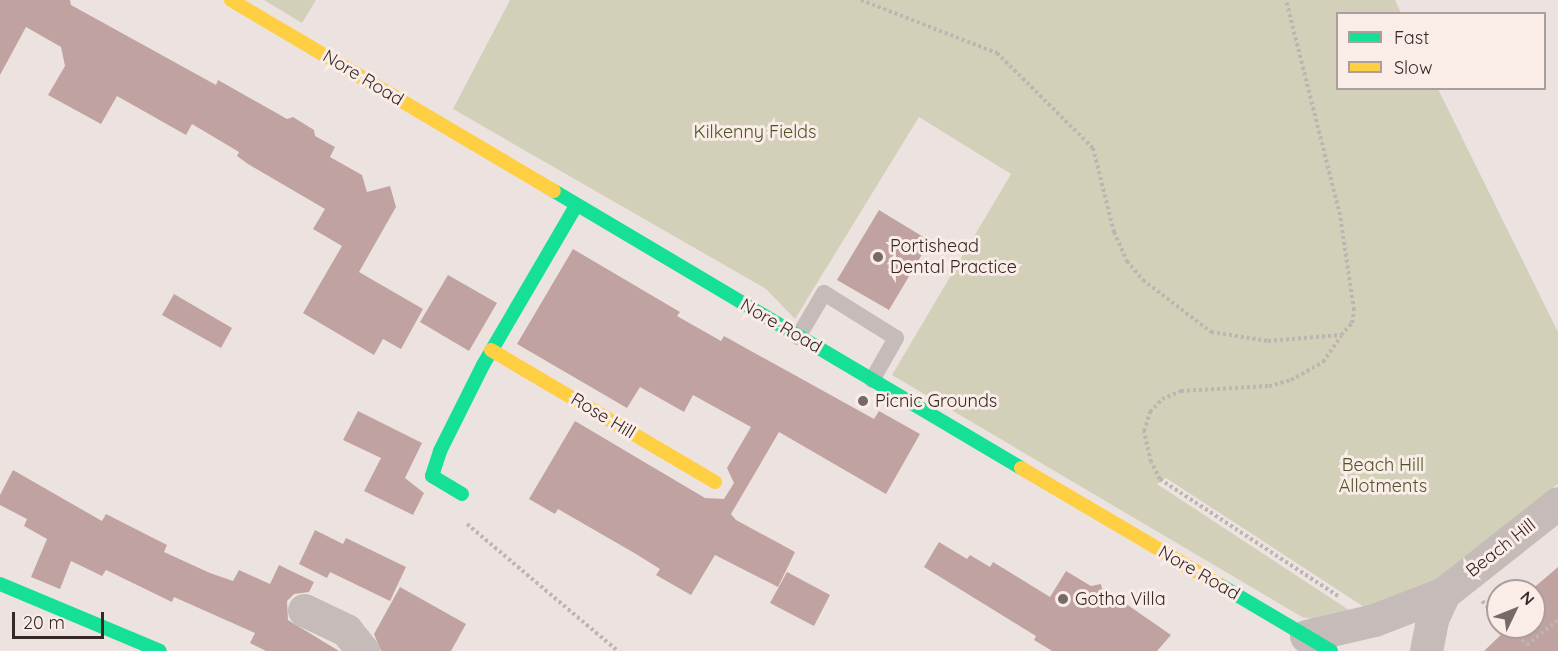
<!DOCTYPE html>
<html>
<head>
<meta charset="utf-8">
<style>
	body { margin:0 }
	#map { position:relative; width:1558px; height:651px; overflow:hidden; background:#ece3e0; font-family:Quicksand,sans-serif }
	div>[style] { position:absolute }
	.green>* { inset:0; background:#d2d0b9 }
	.building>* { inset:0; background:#c0a3a1 }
	.path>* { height:4px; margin-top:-2px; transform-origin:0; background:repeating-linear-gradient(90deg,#beb4b1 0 3px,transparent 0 6px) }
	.lane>* { height:16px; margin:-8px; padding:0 8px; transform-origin:8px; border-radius:8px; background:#c5bbb8 }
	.street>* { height:33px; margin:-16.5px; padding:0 16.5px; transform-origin:16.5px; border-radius:16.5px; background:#c5bbb8 }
	.fast>* { height:14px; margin:-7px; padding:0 7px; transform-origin:7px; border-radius:7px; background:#16e098 }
	.slow>* { height:14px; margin:-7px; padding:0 7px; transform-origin:7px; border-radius:7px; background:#ffcf43 }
	.dots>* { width:16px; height:16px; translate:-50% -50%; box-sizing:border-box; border:3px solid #faece6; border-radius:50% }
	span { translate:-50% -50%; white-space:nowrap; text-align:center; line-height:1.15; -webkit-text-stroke:6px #faece6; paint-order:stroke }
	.street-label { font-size:18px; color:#362827 }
	.park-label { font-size:18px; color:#4e552a }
	.poi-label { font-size:18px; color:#362827 }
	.left { translate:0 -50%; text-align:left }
	.legend { position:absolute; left:1336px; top:12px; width:210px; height:78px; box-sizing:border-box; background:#faece6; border:2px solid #ac9e9a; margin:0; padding:8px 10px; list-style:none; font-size:18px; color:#362827 }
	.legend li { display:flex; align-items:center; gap:12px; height:30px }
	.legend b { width:30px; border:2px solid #ac9e9a }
	.north { position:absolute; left:1486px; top:579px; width:60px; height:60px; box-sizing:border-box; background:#faece6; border:2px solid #ac9e9a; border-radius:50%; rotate:47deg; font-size:16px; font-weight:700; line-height:24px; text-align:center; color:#362827 }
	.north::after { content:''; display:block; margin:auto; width:21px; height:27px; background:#766968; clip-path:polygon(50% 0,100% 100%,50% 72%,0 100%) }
	.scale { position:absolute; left:12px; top:612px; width:92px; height:27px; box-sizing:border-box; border:3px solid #362827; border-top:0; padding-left:8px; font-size:18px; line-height:21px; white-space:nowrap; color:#362827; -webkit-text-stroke:4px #faece6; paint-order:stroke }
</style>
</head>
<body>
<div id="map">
	<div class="green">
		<i style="clip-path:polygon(264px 0,316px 0,302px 23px)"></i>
		<i style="clip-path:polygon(510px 0,1395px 0,1401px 13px,1338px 14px,1338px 88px,1438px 89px,1558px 332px,1558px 484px,1441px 577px,1364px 607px,1166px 478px,1157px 484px,1352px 612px,1312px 619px,1302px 617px,892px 375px,1011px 174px,919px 117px,795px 319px,766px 289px,453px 109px)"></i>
	</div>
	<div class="building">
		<i style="clip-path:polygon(0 0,70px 0,71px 5px,216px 85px,218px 80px,287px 119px,293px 117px,314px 130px,315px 136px,335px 147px,330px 157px,362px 175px,367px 192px,390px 186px,396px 207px,359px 272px,423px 309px,401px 349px,383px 339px,374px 355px,303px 313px,342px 246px,313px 229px,325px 209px,248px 164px,237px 156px,239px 152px,192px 124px,186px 135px,117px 96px,101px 124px,48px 95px,65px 66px,61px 47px,26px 27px,0 75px)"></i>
		<i style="clip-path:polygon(879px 210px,930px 241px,889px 310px,837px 280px)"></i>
		<i style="clip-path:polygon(573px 249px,680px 312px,677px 316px,721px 341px,724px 336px,874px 419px,879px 411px,920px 434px,886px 494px,779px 432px,731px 514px,736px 520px,795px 552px,778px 587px,715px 555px,691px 595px,656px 575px,660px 569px,636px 554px,558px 509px,555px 514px,529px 499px,575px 421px,705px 498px,724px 499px,734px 483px,727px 468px,751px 427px,693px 395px,684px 412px,640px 387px,627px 408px,517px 344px)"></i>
		<i style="clip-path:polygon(448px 275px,497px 303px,469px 351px,420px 322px)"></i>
		<i style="clip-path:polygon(174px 294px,232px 328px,221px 348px,162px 315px)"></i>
		<i style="clip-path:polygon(358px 411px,422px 443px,405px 478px,424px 493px,413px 515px,364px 491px,381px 458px,343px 440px)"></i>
		<i style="clip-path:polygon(13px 470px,102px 521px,106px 514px,167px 545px,164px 552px,210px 573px,233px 581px,239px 570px,270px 584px,279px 565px,314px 582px,309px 592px,294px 594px,287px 601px,288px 620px,339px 651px,266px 651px,250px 643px,255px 633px,174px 597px,172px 602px,106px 570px,102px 576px,71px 561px,60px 589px,31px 577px,47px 539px,24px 526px,27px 519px,0 505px,0 495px)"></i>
		<i style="clip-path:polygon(315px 530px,343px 544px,346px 538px,406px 567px,390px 601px,330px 572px,327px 578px,299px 564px)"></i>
		<i style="clip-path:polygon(939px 542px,967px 559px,970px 555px,990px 567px,993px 562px,1050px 597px,1066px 571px,1091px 586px,1101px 584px,1105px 602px,1119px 599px,1171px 635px,1157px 651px,1052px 651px,1034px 640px,1036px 636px,924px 567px)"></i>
		<i style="clip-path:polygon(1558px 567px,1558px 651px,1484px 651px,1509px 627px,1534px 627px,1534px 591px,1530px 591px)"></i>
		<i style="clip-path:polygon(787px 572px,830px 595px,814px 626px,770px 603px)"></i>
		<i style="clip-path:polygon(400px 587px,466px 624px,451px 651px,381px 651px,374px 634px)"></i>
	</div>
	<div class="path">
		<i style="left:861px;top:0;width:146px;rotate:21.3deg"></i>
		<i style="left:997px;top:53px;width:135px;rotate:44.7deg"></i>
		<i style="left:1093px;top:148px;width:87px;rotate:76deg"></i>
		<i style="left:1114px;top:232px;width:32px;rotate:66deg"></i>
		<i style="left:1127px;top:261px;width:25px;rotate:50deg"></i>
		<i style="left:1143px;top:280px;width:86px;rotate:37.4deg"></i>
		<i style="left:1211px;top:332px;width:58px;rotate:9deg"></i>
		<i style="left:1268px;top:341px;width:73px;rotate:-4.7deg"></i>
		<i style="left:1341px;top:335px;width:16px;rotate:-47deg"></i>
		<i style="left:1352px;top:323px;width:13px;rotate:-81deg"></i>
		<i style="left:1354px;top:310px;width:96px;rotate:-98.4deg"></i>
		<i style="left:1340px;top:215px;width:222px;rotate:-104.1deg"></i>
		<i style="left:467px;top:524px;width:197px;rotate:40.1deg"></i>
		<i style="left:1338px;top:596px;width:213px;rotate:-146.7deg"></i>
		<i style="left:1160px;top:479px;width:19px;rotate:-118deg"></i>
		<i style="left:1151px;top:462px;width:32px;rotate:-103deg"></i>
		<i style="left:1144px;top:431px;width:20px;rotate:-72deg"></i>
		<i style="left:1150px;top:412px;width:18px;rotate:-47deg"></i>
		<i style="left:1162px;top:399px;width:21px;rotate:-23deg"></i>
		<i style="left:1181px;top:391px;width:88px;rotate:-3.3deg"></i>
		<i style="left:1269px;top:386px;width:23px;rotate:-15deg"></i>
		<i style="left:1291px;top:380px;width:37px;rotate:-29deg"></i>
		<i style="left:1323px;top:362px;width:32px;rotate:-55deg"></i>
		<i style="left:1482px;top:601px;width:23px;rotate:45deg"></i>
		<i style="left:1509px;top:627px;width:25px;rotate:45deg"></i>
		<i style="left:1527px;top:645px;width:40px;rotate:-39deg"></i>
	</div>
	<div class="lane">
		<i style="left:798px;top:337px;width:51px;rotate:-59.4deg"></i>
		<i style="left:824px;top:293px;width:85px;rotate:32deg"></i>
		<i style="left:896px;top:338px;width:48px;rotate:119.7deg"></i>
	</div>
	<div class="street">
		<i style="left:304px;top:610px;width:47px;rotate:25.5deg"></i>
		<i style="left:346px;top:630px;width:27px;rotate:51deg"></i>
		<i style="left:1306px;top:636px;width:70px;rotate:-13.2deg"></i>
		<i style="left:1374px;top:620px;width:75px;rotate:-21.1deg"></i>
		<i style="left:1426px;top:651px;width:33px;rotate:-79deg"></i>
		<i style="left:1432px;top:619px;width:29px;rotate:-65deg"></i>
		<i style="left:1444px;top:593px;width:145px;rotate:-38.3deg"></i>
	</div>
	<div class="fast">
		<i style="left:554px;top:191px;width:543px;rotate:30.67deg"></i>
		<i style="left:462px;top:494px;width:35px;rotate:-149deg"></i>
		<i style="left:432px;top:476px;width:26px;rotate:-72deg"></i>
		<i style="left:440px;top:451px;width:96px;rotate:-63.4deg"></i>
		<i style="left:483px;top:365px;width:184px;rotate:-59.7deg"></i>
		<i style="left:0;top:584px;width:173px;rotate:22.7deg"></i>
		<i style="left:1220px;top:585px;width:129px;rotate:30.7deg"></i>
	</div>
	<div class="slow">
		<i style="left:231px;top:0;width:375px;rotate:30.6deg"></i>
		<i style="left:491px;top:350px;width:260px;rotate:30.5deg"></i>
		<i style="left:1021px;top:468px;width:231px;rotate:30.5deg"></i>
	</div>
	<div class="dots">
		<i style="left:878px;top:257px;background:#766968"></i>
		<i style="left:863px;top:401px;background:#766968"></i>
		<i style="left:1063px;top:599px;background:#766968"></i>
	</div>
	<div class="street-label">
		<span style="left:363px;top:78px;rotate:31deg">Nore Road</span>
		<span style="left:781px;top:326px;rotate:30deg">Nore Road</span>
		<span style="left:603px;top:416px;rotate:31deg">Rose Hill</span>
		<span style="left:1501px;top:548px;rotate:-38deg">Beach Hill</span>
		<span style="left:1199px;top:573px;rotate:30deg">Nore Road</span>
	</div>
	<div class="park-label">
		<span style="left:755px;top:132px">Kilkenny Fields</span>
		<span style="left:1383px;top:476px">Beach Hill<br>Allotments</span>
	</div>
	<div class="poi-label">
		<span class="left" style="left:890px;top:257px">Portishead<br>Dental Practice</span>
		<span class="left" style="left:875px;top:401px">Picnic Grounds</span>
		<span class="left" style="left:1075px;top:599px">Gotha Villa</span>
	</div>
	<ul class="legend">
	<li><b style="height:8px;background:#16e098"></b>Fast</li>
	<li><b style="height:8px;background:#ffcf43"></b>Slow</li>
	</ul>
	<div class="north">N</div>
	<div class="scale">20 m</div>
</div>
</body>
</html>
